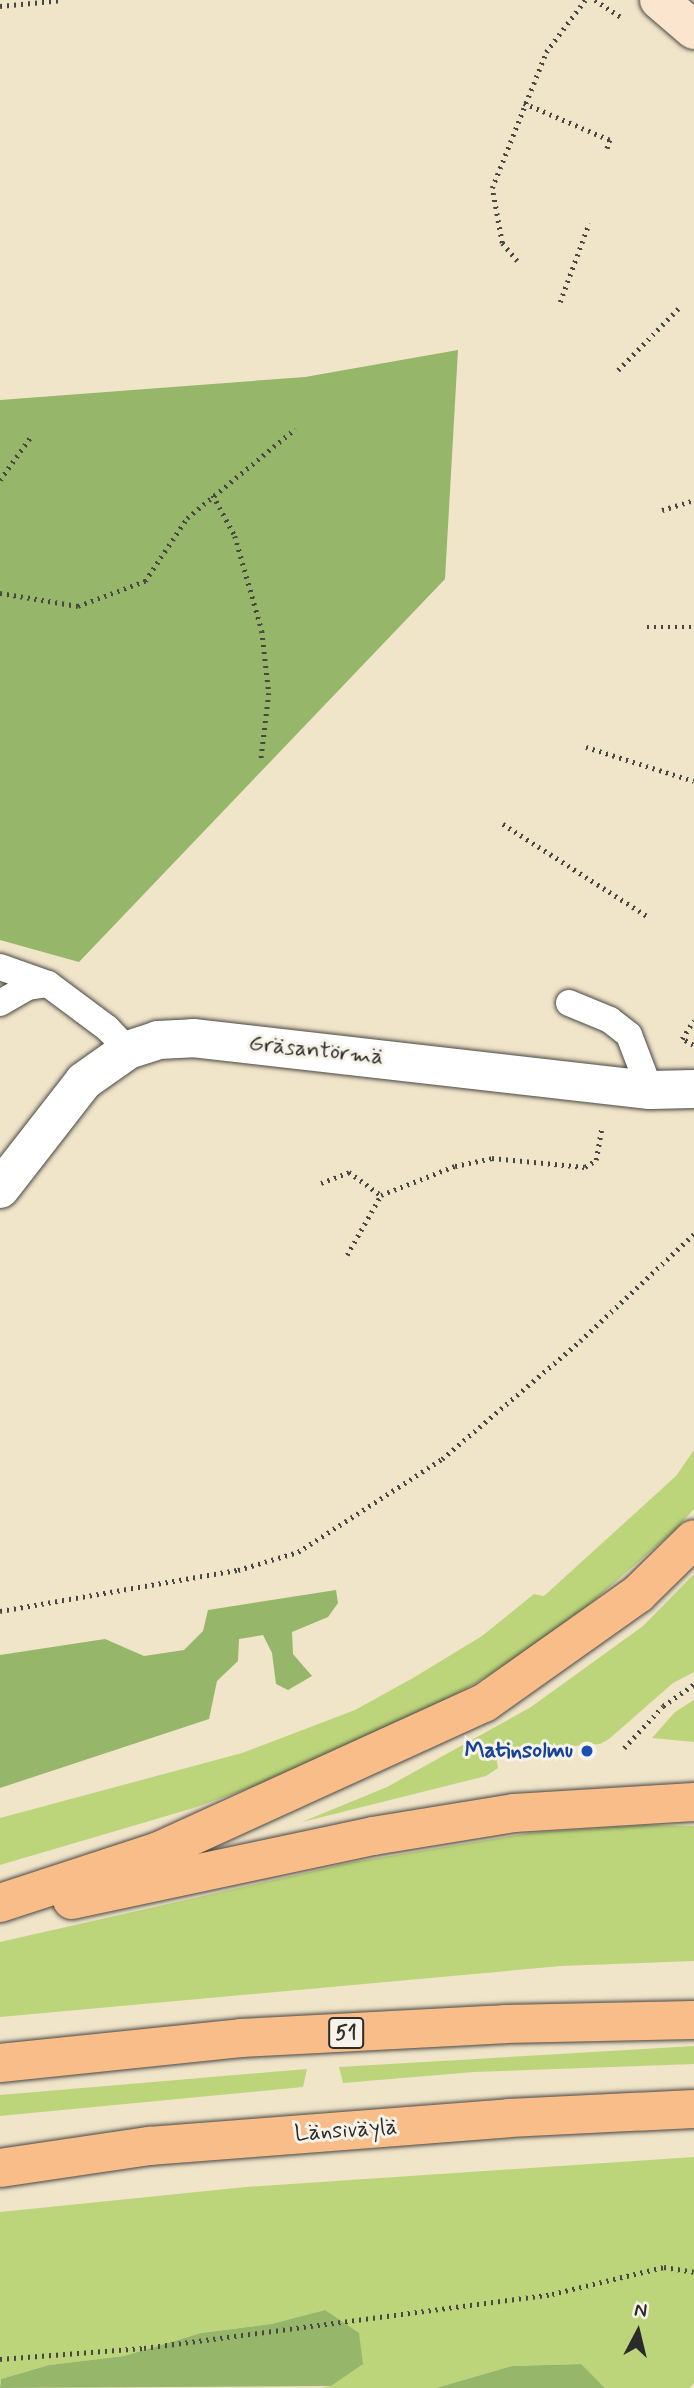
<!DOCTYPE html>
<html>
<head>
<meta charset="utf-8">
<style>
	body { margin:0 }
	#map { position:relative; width:694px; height:2388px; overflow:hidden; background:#f0e4c9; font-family:Mynerve,sans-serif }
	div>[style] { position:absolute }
	.green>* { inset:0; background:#bdd57a }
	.forest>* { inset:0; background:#96b66a }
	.path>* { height:4.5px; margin-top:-2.25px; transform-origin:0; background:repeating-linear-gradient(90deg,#494743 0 2px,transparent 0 7px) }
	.roads { filter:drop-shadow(0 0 2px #494743) drop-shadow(0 0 2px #494743) }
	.lane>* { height:26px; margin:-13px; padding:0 13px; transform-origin:13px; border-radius:13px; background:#fff }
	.street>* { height:38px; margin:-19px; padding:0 19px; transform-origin:19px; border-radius:19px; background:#fff }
	.secondary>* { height:38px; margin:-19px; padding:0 19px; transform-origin:19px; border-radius:19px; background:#fce5cf }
	.highway>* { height:38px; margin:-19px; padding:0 19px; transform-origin:19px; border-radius:19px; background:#f8bd88 }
	.dots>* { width:19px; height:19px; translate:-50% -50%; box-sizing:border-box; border:4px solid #f7f3e8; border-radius:50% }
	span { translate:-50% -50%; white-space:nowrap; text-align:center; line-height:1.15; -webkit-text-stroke:6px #f7f3e8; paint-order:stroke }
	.shield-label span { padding:2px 5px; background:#f7f3e8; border:2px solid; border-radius:5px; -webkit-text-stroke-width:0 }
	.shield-label { font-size:21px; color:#2b2b2b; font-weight:700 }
	.street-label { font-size:23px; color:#2b2b2b }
	.transit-label { font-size:23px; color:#164399; font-weight:700 }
	.right { translate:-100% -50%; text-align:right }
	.north { position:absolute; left:603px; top:2297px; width:70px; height:70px; -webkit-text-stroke:5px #f7f3e8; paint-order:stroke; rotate:7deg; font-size:19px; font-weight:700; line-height:28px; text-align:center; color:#2b2b2b }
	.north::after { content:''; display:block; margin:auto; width:24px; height:32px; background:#2b2b2b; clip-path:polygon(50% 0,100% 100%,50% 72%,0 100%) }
</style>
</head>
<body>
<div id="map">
	<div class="green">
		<i style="clip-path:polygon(694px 1450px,694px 1509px,675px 1530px,560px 1630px,474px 1684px,399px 1725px,299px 1770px,197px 1807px,0 1865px,0 1818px,242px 1753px,355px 1710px,413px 1678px,482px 1636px,534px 1594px,544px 1596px,676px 1476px)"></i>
		<i style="clip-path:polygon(694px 1574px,694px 1672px,673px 1683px,609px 1739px,600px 1744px,495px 1752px,498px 1768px,486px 1776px,302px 1822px,387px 1787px,531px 1707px,643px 1626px)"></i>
		<i style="clip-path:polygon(694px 1700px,694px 1742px,652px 1738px,675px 1712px)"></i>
		<i style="clip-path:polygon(645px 1825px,694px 1826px,694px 1961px,561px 1966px,0 2017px,0 1942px,353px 1862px,529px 1833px)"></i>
		<i style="clip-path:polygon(694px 2046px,694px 2064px,474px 2072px,343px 2083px,339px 2067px)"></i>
		<i style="clip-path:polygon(307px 2069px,303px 2087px,0 2116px,0 2095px)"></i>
		<i style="clip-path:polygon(694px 2157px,694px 2383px,690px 2388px,605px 2388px,580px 2364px,512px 2366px,436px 2388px,321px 2388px,331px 2386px,325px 2310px,271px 2324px,201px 2333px,124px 2356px,49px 2365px,1px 2379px,0 2384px,0 2212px,246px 2187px)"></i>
	</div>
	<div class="forest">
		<i style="clip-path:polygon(458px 350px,445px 579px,79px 962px,0 940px,0 400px,305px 377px)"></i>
		<i style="clip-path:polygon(336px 1590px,338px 1603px,328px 1617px,292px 1632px,293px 1654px,312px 1676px,288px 1690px,276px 1684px,272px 1653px,263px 1635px,239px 1639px,238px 1661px,217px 1681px,209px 1719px,0 1788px,0 1655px,105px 1639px,144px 1656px,184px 1650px,203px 1631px,208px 1610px)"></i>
		<i style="clip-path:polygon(325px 2310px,359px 2333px,363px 2364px,331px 2386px,0 2388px,1px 2379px,49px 2365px,124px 2356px,201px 2333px,271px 2324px)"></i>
		<i style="clip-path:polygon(581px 2364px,605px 2388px,436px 2388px,512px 2366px)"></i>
	</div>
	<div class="path">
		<i style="left:595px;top:0;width:30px;rotate:33deg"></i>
		<i style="left:0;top:6px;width:63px;rotate:-5.4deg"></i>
		<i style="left:524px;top:103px;width:94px;rotate:23.3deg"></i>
		<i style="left:610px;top:140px;width:9px;rotate:108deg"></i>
		<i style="left:517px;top:261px;width:23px;rotate:-130deg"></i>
		<i style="left:502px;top:243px;width:56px;rotate:-100.3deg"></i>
		<i style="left:492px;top:188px;width:146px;rotate:-68.3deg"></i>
		<i style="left:546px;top:52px;width:65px;rotate:-53.1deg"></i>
		<i style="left:560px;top:302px;width:84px;rotate:-69.8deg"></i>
		<i style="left:618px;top:370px;width:86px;rotate:-45.5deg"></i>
		<i style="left:0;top:480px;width:55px;rotate:-54.6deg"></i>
		<i style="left:213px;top:495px;width:47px;rotate:61.8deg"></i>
		<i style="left:235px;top:536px;width:99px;rotate:74.1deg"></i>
		<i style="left:262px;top:631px;width:62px;rotate:83.6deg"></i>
		<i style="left:269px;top:693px;width:67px;rotate:96.8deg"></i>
		<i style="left:662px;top:510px;width:34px;rotate:-17deg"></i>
		<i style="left:0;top:593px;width:79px;rotate:9.5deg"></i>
		<i style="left:78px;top:606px;width:72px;rotate:-20.5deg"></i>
		<i style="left:145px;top:581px;width:76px;rotate:-56.3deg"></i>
		<i style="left:187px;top:518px;width:140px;rotate:-39.5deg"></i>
		<i style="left:647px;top:627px;width:47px"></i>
		<i style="left:586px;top:747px;width:113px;rotate:17.5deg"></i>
		<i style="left:503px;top:824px;width:174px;rotate:32.6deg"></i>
		<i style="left:693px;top:1045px;width:13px;rotate:-151deg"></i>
		<i style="left:682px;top:1039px;width:22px;rotate:-58deg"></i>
		<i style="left:321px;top:1183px;width:30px;rotate:-21deg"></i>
		<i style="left:349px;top:1172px;width:39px;rotate:36deg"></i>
		<i style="left:347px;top:1255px;width:69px;rotate:-60.5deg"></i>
		<i style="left:381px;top:1195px;width:79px;rotate:-21.4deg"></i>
		<i style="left:455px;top:1166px;width:38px;rotate:-12deg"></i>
		<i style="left:492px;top:1158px;width:93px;rotate:5.5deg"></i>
		<i style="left:585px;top:1167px;width:13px;rotate:-32deg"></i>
		<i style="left:596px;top:1160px;width:34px;rotate:-80deg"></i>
		<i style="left:0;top:1611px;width:242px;rotate:-9.8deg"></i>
		<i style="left:238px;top:1570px;width:63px;rotate:-16.7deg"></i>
		<i style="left:298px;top:1552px;width:171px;rotate:-32.9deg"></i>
		<i style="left:442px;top:1459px;width:182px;rotate:-40.5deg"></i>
		<i style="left:580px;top:1341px;width:156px;rotate:-43.2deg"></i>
		<i style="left:624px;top:1748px;width:57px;rotate:-47.1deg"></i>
		<i style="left:663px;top:1706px;width:38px;rotate:-35deg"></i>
		<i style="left:0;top:2359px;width:144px;rotate:-4.4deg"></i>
		<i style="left:144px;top:2348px;width:412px;rotate:-7.5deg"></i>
		<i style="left:552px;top:2294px;width:115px;rotate:-13.6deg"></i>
		<i style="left:664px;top:2267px;width:30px;rotate:9deg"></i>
	</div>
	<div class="roads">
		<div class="lane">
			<i style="left:0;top:967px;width:51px;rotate:19.5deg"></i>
			<i style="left:48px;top:984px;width:74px;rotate:36.7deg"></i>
			<i style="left:107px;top:1028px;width:30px;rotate:46deg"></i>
			<i style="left:0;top:1003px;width:32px;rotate:-30deg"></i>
			<i style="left:28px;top:987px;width:20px;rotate:-9deg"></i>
			<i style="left:569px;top:1003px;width:44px;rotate:22.5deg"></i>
			<i style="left:610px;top:1020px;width:24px;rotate:38deg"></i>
			<i style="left:629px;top:1035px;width:59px;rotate:69.1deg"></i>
		</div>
		<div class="street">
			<i style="left:0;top:1189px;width:137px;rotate:-52.1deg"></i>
			<i style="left:84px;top:1081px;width:54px;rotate:-35.2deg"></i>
			<i style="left:128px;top:1050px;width:32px;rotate:-18deg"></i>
			<i style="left:158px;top:1040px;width:35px;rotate:-3deg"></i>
			<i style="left:193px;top:1038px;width:460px;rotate:6.5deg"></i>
			<i style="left:650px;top:1090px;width:44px;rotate:-1.3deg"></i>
		</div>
		<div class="secondary">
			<i style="left:659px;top:0;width:46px;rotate:40.6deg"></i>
		</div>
		<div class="highway">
			<i style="left:72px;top:1900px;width:308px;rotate:-12deg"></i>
			<i style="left:373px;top:1836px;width:143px;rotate:-9.3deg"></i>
			<i style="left:514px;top:1813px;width:180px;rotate:-3.5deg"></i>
			<i style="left:0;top:1903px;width:167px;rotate:-18.1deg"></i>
			<i style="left:159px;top:1851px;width:357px;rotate:-24.5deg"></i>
			<i style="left:484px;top:1703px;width:189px;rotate:-35.3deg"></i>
			<i style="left:638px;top:1594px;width:78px;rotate:-44.5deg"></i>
			<i style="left:0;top:2063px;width:242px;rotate:-5.9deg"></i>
			<i style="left:241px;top:2038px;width:264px;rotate:-3deg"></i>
			<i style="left:505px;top:2024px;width:189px;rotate:-1.2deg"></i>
			<i style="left:0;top:2168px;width:151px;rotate:-8.4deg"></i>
			<i style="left:149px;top:2146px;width:361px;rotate:-4.4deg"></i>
			<i style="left:509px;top:2118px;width:185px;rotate:-2.8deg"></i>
		</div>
	</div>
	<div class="dots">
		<i style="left:587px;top:1751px;background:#1a4fb4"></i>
	</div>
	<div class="shield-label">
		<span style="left:346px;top:2033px">51</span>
	</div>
	<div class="street-label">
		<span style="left:316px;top:1051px;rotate:6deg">Gräsantörmä</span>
		<span style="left:346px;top:2131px;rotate:-4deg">Länsiväylä</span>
	</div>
	<div class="transit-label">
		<span class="right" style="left:573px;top:1751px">Matinsolmu</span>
	</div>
	<div class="north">N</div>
</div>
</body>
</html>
